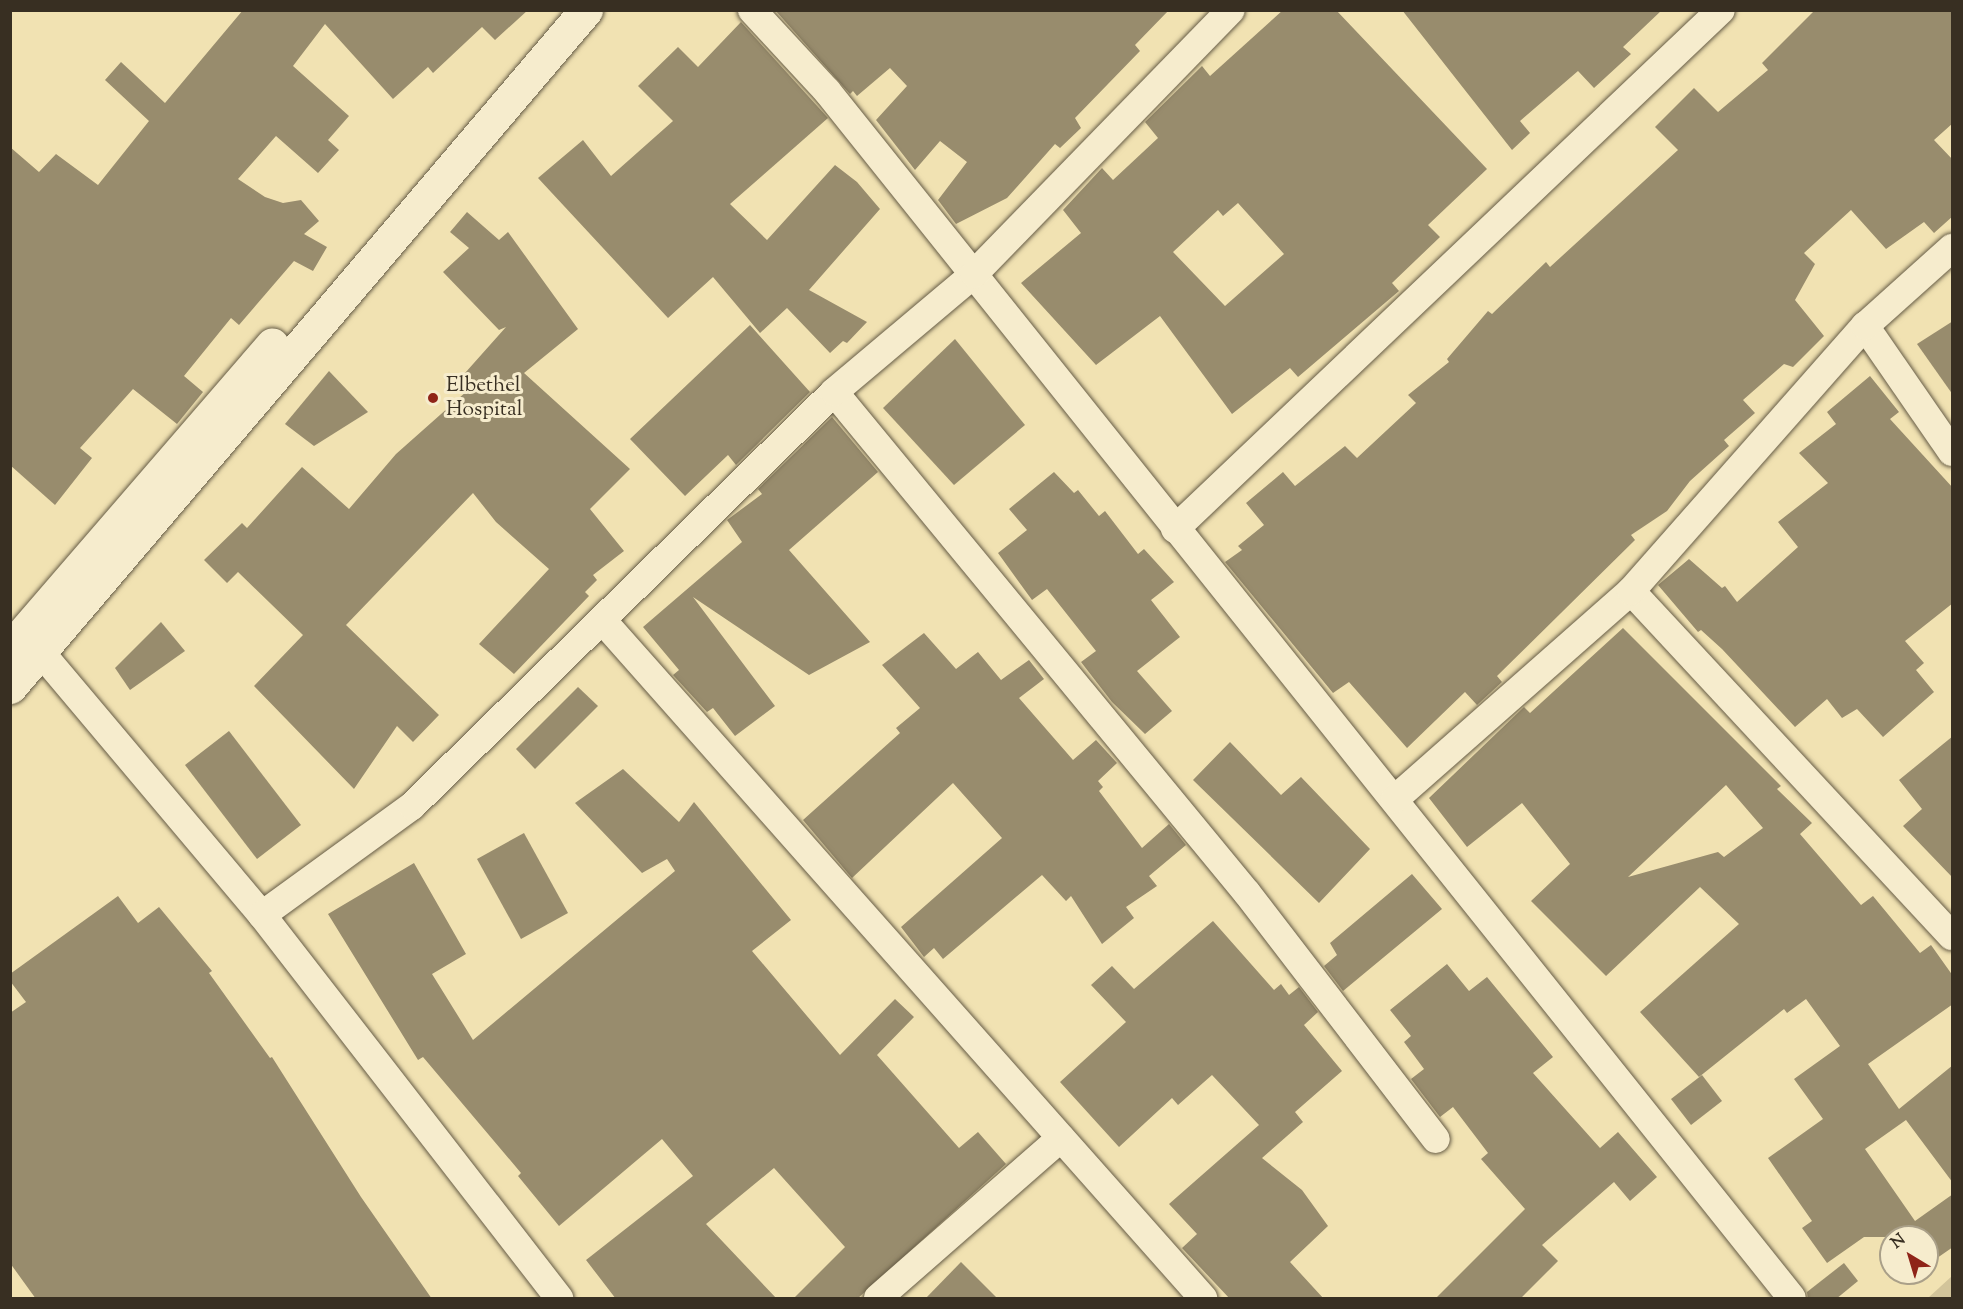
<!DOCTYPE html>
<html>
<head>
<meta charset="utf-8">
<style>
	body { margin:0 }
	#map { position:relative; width:1963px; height:1309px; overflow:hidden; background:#f1e2b2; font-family:"Sorts Mill Goudy",serif }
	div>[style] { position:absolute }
	.green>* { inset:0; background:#d2c49a }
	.building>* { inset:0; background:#988c6d }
	.roads { filter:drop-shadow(0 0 2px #665c46) drop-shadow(0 0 2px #665c46) }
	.street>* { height:28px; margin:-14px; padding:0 14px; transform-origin:14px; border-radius:14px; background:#f6eccd }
	.secondary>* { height:33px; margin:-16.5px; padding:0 16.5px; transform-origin:16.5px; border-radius:16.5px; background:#f6eccd }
	.dots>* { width:16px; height:16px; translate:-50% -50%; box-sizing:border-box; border:3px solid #f6eccd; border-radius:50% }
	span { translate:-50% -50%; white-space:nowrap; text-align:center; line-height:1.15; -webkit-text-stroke:6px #f6eccd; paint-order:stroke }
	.poi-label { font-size:21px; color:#382f22 }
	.left { translate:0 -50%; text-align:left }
	.frame { position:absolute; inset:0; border:12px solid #382f22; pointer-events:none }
	.north { position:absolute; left:1879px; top:1225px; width:60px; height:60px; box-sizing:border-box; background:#f6eccd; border:2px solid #aaa089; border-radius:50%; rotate:322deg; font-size:16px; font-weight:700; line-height:24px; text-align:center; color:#382f22 }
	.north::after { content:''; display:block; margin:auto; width:21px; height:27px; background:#8f2418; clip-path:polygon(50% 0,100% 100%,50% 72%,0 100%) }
</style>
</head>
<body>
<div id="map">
	<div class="green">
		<i style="clip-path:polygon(1952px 1276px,1952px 1298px,1928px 1298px)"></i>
	</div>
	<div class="building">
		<i style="clip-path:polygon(243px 10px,528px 10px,495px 40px,482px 27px,433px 73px,428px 67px,393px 99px,325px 24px,293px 66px,349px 116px,328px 140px,339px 150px,318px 173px,276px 136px,238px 179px,265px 197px,283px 203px,301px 200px,319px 221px,304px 234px,327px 247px,313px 271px,294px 261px,239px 325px,231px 318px,184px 376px,203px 392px,177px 424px,133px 389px,80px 448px,92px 458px,55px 505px,10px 465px,10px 147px,39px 172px,56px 154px,98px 185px,149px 121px,105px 80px,121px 62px,165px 103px)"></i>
		<i style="clip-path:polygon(775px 10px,1169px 10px,1135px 45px,1140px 51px,1075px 118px,1081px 128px,1060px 148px,1055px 144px,1007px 198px,956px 224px,938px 200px,967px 162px,940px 141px,915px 170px,876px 120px,907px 86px,890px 68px,857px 96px,853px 91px,850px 94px)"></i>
		<i style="clip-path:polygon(evenodd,1283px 10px,1336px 10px,1487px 169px,1428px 225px,1440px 237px,1392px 283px,1399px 291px,1298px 377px,1290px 368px,1232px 414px,1160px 316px,1096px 365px,1021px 283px,1081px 233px,1063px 210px,1102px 168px,1113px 180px,1158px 138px,1145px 122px,1202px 66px,1210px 76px,1283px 10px,1238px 203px,1284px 254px,1225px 306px,1173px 252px,1218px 210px,1223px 216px,1238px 203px)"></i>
		<i style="clip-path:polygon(1402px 10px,1662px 10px,1623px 47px,1631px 54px,1594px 88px,1578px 71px,1520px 121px,1530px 133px,1512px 150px)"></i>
		<i style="clip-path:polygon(1815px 10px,1953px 10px,1953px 123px,1934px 140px,1953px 160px,1953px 216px,1934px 233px,1924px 222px,1886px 249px,1851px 210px,1804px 253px,1815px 264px,1795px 300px,1824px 336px,1793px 367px,1784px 364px,1743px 400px,1755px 413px,1724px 440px,1729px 446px,1690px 481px,1667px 511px,1631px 535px,1635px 540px,1497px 676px,1502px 682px,1477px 705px,1465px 692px,1407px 748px,1349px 682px,1333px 693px,1225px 562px,1242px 550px,1238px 546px,1264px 525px,1246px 503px,1283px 472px,1295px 486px,1345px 446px,1357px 458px,1416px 403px,1408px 395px,1449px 362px,1447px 359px,1488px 311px,1492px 314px,1546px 262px,1550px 267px,1678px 150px,1655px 127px,1694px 88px,1718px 112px,1768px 70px,1762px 63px)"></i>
		<i style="clip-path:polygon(741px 22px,828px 118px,730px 204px,767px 240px,835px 165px,857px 182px,880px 209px,809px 290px,867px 322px,847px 343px,843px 341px,830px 353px,787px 308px,760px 333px,713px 277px,668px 318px,538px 178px,583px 140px,611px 176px,673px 121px,638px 86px,678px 47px,698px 67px)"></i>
		<i style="clip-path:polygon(467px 212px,499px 240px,508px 232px,578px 329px,524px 373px,630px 469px,590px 509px,624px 551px,593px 575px,597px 580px,585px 592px,589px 596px,514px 674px,479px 644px,549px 569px,496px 522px,473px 493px,346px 625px,439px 715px,413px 742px,397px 726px,354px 789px,254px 686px,303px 635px,238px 572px,227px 583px,204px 560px,242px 523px,247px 528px,302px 467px,349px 509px,396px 454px,467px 391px,457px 382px,506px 327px,499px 330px,443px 272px,469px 248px,450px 232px)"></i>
		<i style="clip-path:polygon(1953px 321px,1953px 395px,1917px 344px)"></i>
		<i style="clip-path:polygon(750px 325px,810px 392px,736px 465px,728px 455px,685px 496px,630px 439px)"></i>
		<i style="clip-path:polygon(955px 339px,1025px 425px,954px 485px,883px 408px)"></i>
		<i style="clip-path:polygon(329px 371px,368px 412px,314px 446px,285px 424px)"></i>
		<i style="clip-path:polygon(1870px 376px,1899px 412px,1890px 419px,1953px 488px,1953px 603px,1905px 641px,1924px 663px,1916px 670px,1934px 692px,1883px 737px,1857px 709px,1842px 718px,1827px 699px,1795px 727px,1722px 649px,1701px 630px,1698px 632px,1658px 585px,1689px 559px,1722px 588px,1725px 586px,1737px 602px,1798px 547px,1778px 522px,1828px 483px,1799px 453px,1836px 424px,1827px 412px)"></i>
		<i style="clip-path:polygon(832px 417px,878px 472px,789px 550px,870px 642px,809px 675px,693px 597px,775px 706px,735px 736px,713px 708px,707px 712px,673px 675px,679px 670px,643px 627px,742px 542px,727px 520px,762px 494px,758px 489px)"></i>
		<i style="clip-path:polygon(1054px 472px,1074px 493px,1078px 490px,1099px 516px,1105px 511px,1138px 554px,1144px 549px,1174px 582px,1151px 600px,1180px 637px,1137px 671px,1172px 711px,1145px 734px,1112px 702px,1081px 662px,1096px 651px,1047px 589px,1032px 600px,998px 553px,1027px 530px,1009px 509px)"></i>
		<i style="clip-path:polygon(161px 622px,185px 651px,130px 690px,115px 668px)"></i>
		<i style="clip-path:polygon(evenodd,1623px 628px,1781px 786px,1777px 789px,1812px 823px,1800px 834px,1861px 905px,1873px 896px,1920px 953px,1931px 945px,1953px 976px,1953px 1004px,1868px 1064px,1899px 1109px,1953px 1065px,1953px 1183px,1906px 1120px,1865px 1149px,1915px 1221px,1953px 1194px,1953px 1247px,1927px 1265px,1927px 1237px,1864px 1237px,1827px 1263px,1802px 1228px,1812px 1221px,1768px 1158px,1823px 1119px,1794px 1079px,1840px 1046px,1806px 999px,1787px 1013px,1784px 1009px,1699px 1077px,1640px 1012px,1739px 924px,1700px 887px,1606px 976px,1531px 901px,1570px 864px,1522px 803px,1467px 847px,1429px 798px,1524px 707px,1530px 713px,1623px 628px,1726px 785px,1763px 828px,1724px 857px,1718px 852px,1628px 877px,1726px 785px)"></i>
		<i style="clip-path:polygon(924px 633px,956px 669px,978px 652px,1001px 680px,1029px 660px,1044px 679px,1019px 698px,1073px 760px,1096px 740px,1117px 763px,1098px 781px,1103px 787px,1099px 791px,1142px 848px,1169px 824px,1186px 845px,1149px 876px,1157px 886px,1126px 907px,1134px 918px,1102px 944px,1071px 896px,1066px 901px,1042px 875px,943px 959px,934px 948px,924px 957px,901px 927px,1002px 838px,953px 783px,852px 878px,803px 820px,900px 733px,896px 728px,920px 708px,882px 665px)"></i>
		<i style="clip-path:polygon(578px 687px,598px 706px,535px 769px,516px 749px)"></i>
		<i style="clip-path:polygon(229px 731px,301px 825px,257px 859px,185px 765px)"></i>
		<i style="clip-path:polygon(1953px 736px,1953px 878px,1903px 826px,1922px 809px,1899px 780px)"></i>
		<i style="clip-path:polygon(1230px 742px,1281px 795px,1301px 777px,1370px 849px,1319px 903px,1193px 780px)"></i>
		<i style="clip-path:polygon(623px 769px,679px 822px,694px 802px,791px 920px,752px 951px,840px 1055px,895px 999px,914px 1017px,877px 1055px,959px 1148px,978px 1132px,1006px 1164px,857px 1299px,793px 1299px,845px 1247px,774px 1168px,706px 1224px,777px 1299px,616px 1299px,586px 1260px,693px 1176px,662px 1139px,559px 1226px,518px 1176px,521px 1173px,423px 1057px,418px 1060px,328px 914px,414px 863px,466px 954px,432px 974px,473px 1040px,675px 871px,667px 859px,642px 873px,575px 803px)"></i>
		<i style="clip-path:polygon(524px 833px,568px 913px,521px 939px,477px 859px)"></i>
		<i style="clip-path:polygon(1412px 874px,1442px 909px,1343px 991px,1324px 966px,1337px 955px,1330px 943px)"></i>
		<i style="clip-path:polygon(118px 896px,138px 923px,159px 907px,212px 971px,209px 973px,270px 1058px,272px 1057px,361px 1197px,432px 1299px,36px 1299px,10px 1263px,10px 1013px,26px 1002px,10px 981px,10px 974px)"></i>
		<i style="clip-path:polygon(1213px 921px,1274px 990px,1281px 984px,1289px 995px,1299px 987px,1318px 1012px,1304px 1025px,1342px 1071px,1295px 1112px,1303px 1122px,1262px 1158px,1302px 1190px,1328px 1226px,1290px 1262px,1324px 1299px,1230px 1299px,1182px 1248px,1197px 1234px,1169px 1204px,1259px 1125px,1212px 1075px,1178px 1105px,1172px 1098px,1119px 1147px,1060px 1082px,1126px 1022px,1091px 985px,1112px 966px,1134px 989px)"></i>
		<i style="clip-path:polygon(1447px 964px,1469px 991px,1487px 977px,1553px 1057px,1533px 1073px,1600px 1148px,1618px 1132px,1657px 1177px,1630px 1201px,1614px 1182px,1542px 1245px,1558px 1261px,1520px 1299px,1435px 1299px,1525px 1209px,1481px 1159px,1488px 1153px,1453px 1107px,1440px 1117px,1411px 1079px,1424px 1069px,1404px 1042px,1411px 1036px,1390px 1010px)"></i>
		<i style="clip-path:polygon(1702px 1075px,1722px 1101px,1691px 1125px,1671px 1099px)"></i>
		<i style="clip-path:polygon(961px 1262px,998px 1299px,925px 1299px)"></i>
		<i style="clip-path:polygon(1844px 1263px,1858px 1281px,1836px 1299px,1808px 1299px,1807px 1292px)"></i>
	</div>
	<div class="roads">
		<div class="street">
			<i style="left:752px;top:10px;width:110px;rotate:47.2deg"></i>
			<i style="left:827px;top:91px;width:1545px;rotate:51.36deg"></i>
			<i style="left:1865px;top:326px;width:153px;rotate:55.4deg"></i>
			<i style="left:834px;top:392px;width:649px;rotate:50.5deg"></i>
			<i style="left:1247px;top:893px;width:310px;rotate:52.5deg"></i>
			<i style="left:1175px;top:529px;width:753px;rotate:-43.55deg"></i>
			<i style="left:1631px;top:591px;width:471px;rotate:47.1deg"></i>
			<i style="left:603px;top:621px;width:905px;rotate:48.45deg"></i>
			<i style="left:27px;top:636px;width:365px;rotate:49.9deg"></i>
			<i style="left:262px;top:915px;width:485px;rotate:52.2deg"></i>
			<i style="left:1395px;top:799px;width:315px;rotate:-41.4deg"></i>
			<i style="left:1631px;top:591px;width:354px;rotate:-48.6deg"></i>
			<i style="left:1865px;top:326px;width:117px;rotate:-41.9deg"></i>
			<i style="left:262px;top:915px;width:185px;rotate:-36deg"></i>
			<i style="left:412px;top:806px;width:591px;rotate:-44.45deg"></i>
			<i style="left:834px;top:392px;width:183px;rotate:-40.1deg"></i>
			<i style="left:974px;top:274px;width:368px;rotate:-45.8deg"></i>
			<i style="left:878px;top:1298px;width:243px;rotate:-41.2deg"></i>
		</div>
		<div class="secondary">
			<i style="left:10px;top:648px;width:401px;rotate:-49.2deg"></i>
			<i style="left:10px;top:687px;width:889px;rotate:-49.61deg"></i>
		</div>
	</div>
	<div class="dots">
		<i style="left:433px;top:398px;background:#8f2418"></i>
	</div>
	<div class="poi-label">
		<span class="left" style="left:446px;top:398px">Elbethel<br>Hospital</span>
	</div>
	<div class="frame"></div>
	<div class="north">N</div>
</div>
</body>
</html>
